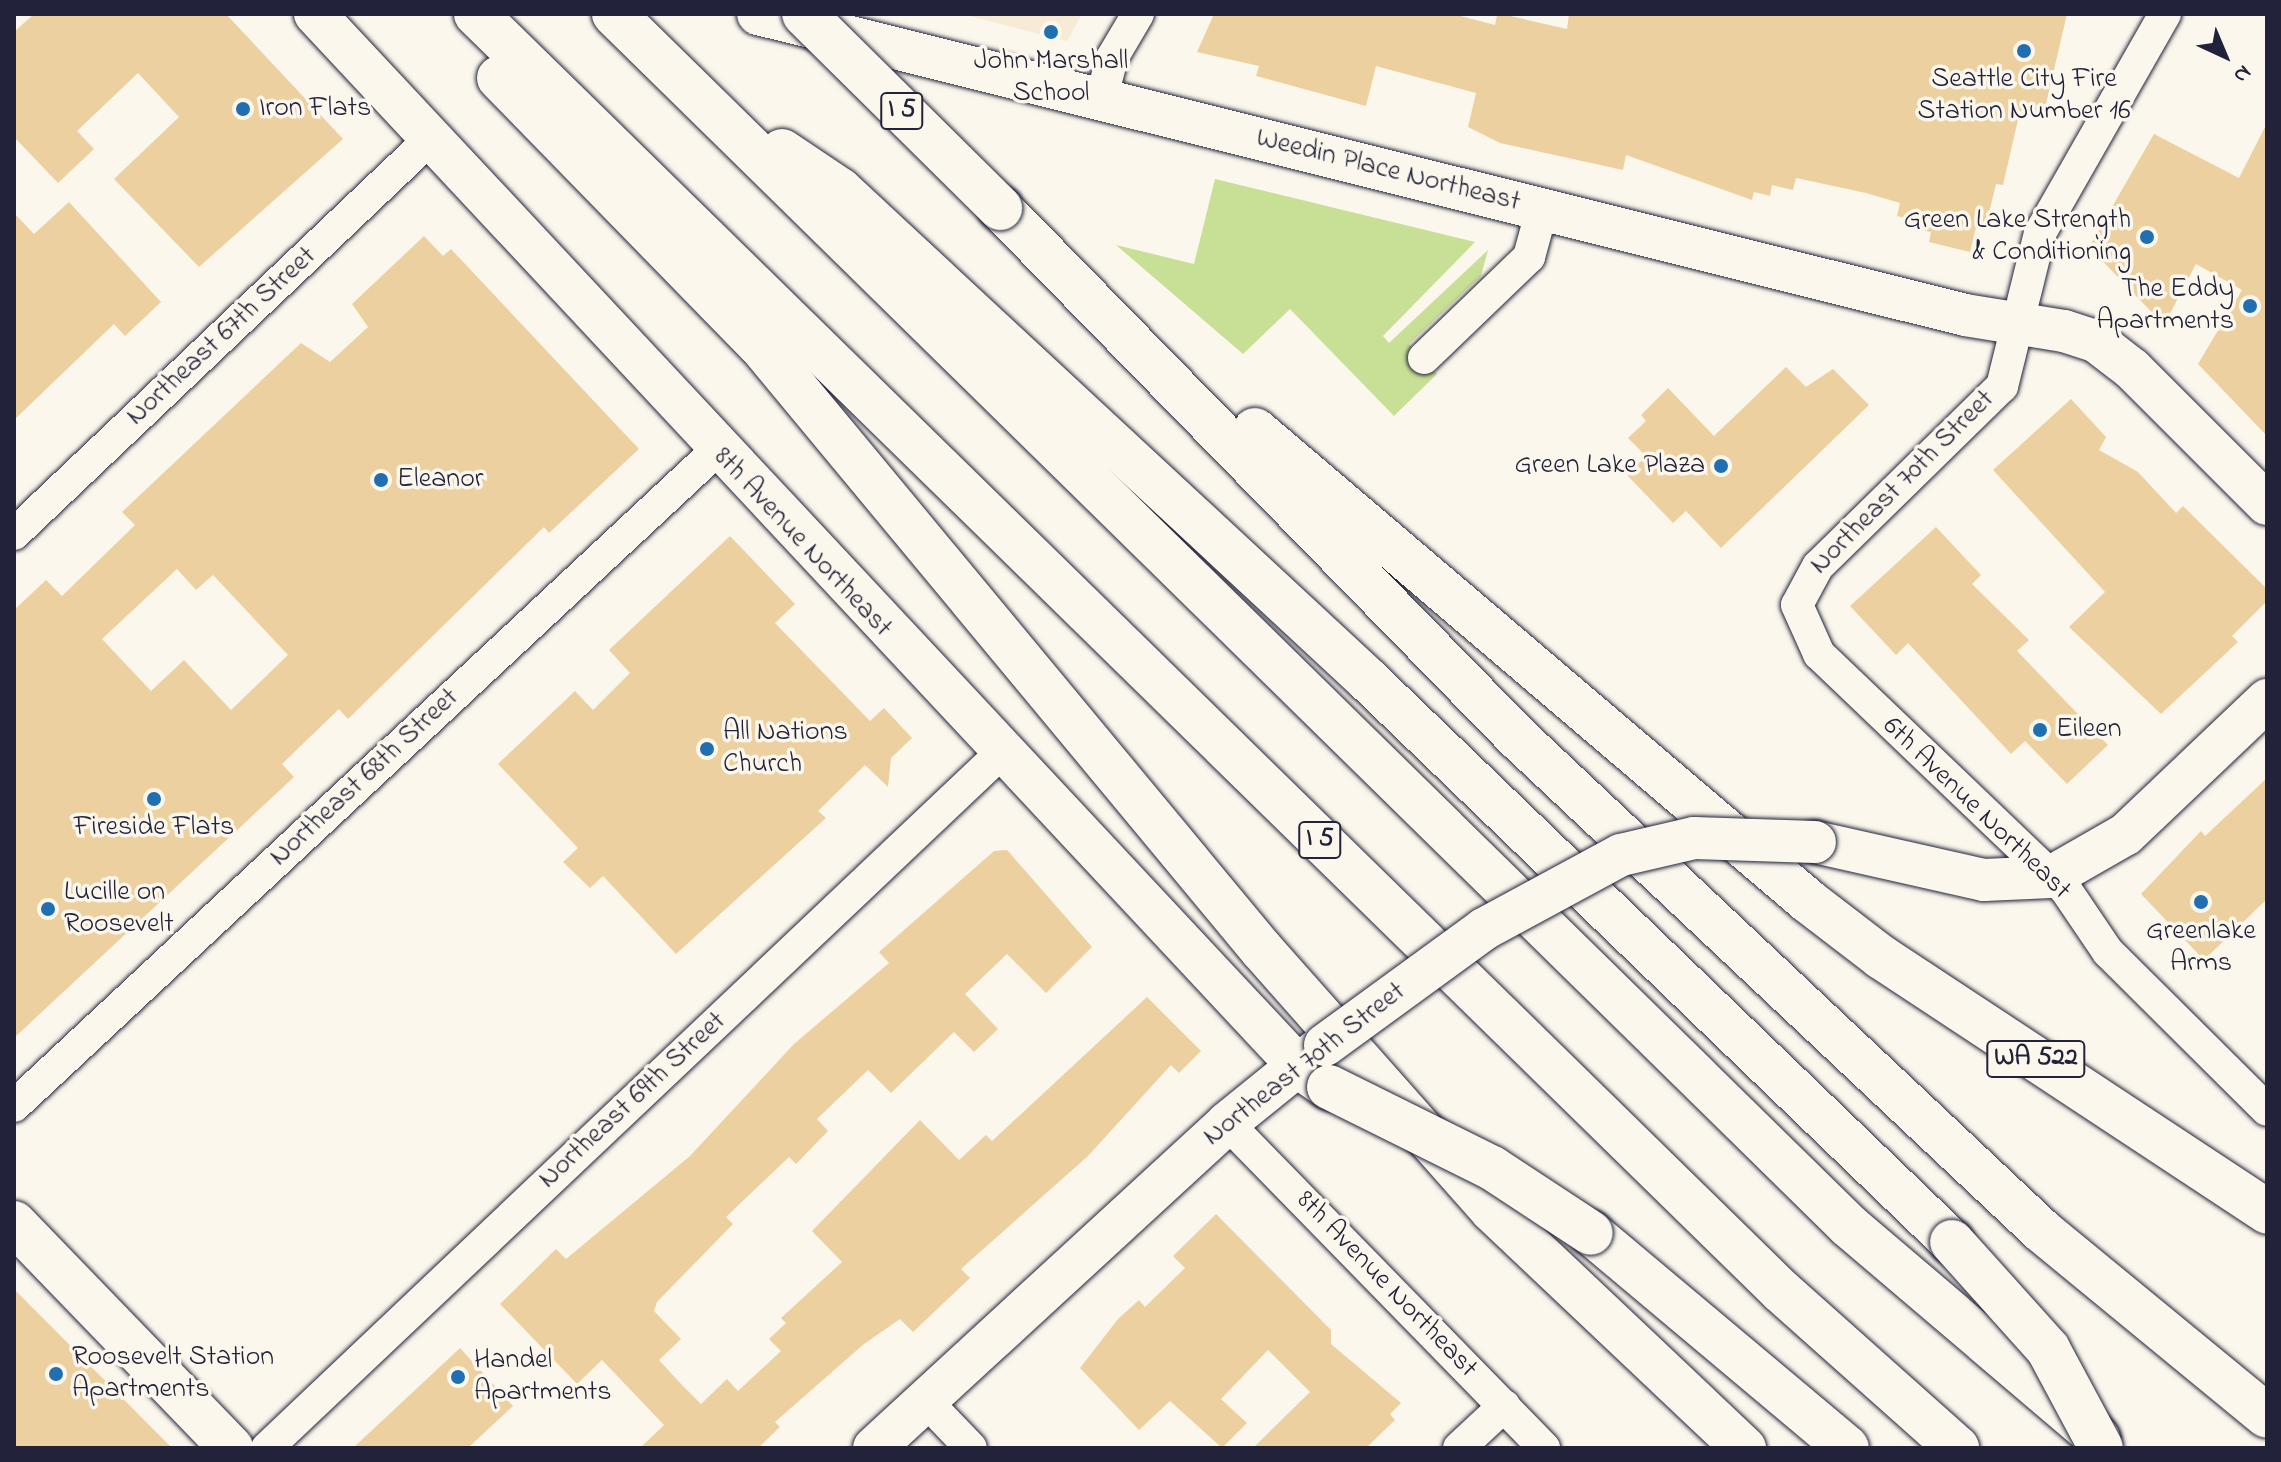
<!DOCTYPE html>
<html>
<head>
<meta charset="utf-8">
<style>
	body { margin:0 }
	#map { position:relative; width:2281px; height:1462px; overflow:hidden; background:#fbf7ec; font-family:"Indie Flower",sans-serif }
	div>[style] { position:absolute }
	.built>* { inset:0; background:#f7ebd5 }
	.green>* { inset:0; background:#c8e096 }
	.building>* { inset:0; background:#edd0a0 }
	.roads { filter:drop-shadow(0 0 2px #22223b) drop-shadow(0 0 2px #22223b) }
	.minor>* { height:32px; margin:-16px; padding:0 16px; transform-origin:16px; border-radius:16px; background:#fbf7ec }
	.tertiary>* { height:42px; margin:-21px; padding:0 21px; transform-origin:21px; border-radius:21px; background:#fbf7ec }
	.secondary>* { height:44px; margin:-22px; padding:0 22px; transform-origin:22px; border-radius:22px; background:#fbf7ec }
	.motorway>* { height:44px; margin:-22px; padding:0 22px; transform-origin:22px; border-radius:22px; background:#fbf7ec }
	.bridges { filter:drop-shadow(0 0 2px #22223b) drop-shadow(0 0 2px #22223b) }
	.tertiary-bridge>* { height:42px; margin:-21px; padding:0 21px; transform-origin:21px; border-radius:21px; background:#fbf7ec }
	.motorway-bridge>* { height:44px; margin:-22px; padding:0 22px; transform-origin:22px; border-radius:22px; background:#fbf7ec }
	.dots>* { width:22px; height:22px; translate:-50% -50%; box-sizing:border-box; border:4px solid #fbf7ec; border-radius:50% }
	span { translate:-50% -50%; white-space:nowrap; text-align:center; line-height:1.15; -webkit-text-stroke:7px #fbf7ec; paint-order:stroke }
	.shield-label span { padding:2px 6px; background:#fbf7ec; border:2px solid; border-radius:6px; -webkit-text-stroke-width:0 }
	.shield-label { font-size:26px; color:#22223b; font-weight:700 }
	.poi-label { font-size:28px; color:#22223b }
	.left { translate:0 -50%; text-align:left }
	.right { translate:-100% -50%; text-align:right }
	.street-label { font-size:28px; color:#22223b }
	.frame { position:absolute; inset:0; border:16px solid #22223b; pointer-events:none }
	.north { position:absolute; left:2185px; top:16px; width:80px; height:80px; -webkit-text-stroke:6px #fbf7ec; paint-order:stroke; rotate:136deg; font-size:22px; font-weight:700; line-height:32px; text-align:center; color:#22223b }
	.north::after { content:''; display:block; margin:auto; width:28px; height:36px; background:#22223b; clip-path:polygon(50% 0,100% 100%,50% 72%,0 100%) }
</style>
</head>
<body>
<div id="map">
	<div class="built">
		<i style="clip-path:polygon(962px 14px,1082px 14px,1067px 41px)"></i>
	</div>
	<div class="green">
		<i style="clip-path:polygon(1215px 179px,1475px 242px,1383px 336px,1389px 343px,1488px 250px,1481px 276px,1409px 344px,1437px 374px,1394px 416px,1290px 309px,1243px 354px,1116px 245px,1194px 264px)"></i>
	</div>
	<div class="building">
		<i style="clip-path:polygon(34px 14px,226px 14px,343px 139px,199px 267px,114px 179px,179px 117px,138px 73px,77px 131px,94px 149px,58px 183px,14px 137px,14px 32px)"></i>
		<i style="clip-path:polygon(1214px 14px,1453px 14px,1495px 25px,1497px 15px,1506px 15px,1567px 29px,1569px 14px,2067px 14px,2043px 117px,2020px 111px,2003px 185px,1996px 184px,1986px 225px,1977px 223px,1970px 252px,1929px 242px,1931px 232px,1916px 229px,1918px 221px,1897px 216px,1900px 203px,1866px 193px,1796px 178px,1793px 190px,1772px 185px,1770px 196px,1754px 192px,1752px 200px,1626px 155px,1623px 170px,1500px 143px,1468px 127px,1476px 93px,1376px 66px,1366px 106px,1256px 76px,1259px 66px,1197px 52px)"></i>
		<i style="clip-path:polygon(2267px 123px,2267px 436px,2198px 364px,2242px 290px,2196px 264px,2164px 325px,2089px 247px,2154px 134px,2239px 178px)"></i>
		<i style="clip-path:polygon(69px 202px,161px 302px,125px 336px,114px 324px,14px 420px,14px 213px,34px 234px)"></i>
		<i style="clip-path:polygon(evenodd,424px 236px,443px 256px,451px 249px,639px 449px,549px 533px,544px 527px,348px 719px,339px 709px,282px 764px,294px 777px,14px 1038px,14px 610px,46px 580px,62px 596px,135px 525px,122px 512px,301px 343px,330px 362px,368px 327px,352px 304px,424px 236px,177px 569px,196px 590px,213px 575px,288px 655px,231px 710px,184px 660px,151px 691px,102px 639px,177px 569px)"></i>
		<i style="clip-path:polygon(1786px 367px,1806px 387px,1833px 369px,1869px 405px,1721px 548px,1686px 511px,1673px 523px,1627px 475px,1646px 456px,1628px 438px,1646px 421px,1641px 415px,1668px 388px,1714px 436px)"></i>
		<i style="clip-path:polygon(2071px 399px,2106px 437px,2099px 450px,2138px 472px,2176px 513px,2183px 506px,2267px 589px,2267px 601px,2232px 636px,2238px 642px,2161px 714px,2069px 627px,2105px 592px,1993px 470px)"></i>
		<i style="clip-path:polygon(1936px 527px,1981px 575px,1972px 584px,2029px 640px,2017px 651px,2108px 745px,2067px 784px,2025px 741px,2011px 754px,1908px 643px,1896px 655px,1850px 606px)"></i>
		<i style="clip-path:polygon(730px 536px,795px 604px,775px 623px,870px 721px,884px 708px,912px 738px,891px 758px,888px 787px,865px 765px,818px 811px,826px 818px,676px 954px,603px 876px,590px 888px,563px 862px,578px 848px,498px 764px,575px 691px,593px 710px,630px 673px,609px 650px)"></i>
		<i style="clip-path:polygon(2267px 778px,2267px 899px,2204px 960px,2141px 894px,2201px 831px,2205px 836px)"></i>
		<i style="clip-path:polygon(1007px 850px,1092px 947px,1046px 993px,1007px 954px,965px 994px,998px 1029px,974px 1052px,954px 1032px,891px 1093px,868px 1070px,817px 1119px,828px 1131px,796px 1164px,789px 1157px,726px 1217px,733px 1224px,657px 1302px,654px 1311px,681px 1339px,659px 1360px,681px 1384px,701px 1404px,727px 1379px,738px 1391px,781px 1351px,769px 1339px,786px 1323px,781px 1318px,842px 1262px,812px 1231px,920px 1120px,959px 1160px,986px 1135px,992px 1141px,1147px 997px,1201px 1051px,1179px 1073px,1171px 1065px,1088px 1156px,961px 1269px,970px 1278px,913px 1332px,900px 1319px,864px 1344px,775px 1422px,780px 1427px,758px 1448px,640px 1448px,664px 1425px,602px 1360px,577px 1384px,500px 1304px,556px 1249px,566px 1259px,690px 1156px,794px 1044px,889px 963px,879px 952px,994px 851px)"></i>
		<i style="clip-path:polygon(1216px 1214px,1331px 1330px,1331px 1344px,1401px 1403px,1390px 1414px,1395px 1420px,1366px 1448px,1253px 1448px,1310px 1392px,1268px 1350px,1221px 1399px,1247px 1423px,1222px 1448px,1170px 1401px,1139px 1430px,1080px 1368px,1118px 1319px,1139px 1300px,1145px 1307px,1185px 1268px,1173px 1256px)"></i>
		<i style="clip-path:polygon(14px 1289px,172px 1448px,14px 1448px)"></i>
		<i style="clip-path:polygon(460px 1348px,513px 1406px,468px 1448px,353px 1448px)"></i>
	</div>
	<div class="roads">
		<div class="minor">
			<i style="left:2165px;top:14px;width:252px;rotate:119.7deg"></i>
			<i style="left:2040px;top:233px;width:158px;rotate:103.9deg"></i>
			<i style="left:2002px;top:386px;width:257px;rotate:135.6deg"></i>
			<i style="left:1818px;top:566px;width:44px;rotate:118.3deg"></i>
			<i style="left:1797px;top:605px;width:54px;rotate:65.8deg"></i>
			<i style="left:1819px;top:654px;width:342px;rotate:43.7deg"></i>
			<i style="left:2066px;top:890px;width:75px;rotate:55.9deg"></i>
			<i style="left:2108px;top:952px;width:224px;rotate:44.8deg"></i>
			<i style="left:1101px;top:100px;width:43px;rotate:-75.3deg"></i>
			<i style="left:1112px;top:58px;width:51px;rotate:-59.4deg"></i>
			<i style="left:1424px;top:358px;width:146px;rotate:-43.9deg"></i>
			<i style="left:1529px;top:257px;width:50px;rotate:-74.8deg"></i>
			<i style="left:14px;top:534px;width:572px;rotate:-43.51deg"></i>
			<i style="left:14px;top:1106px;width:960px;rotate:-43.02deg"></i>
			<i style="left:1227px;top:1123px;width:454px;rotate:45.7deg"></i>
			<i style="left:925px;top:1400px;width:66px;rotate:46.2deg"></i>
			<i style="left:267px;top:1448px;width:1009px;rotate:-43.43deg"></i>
			<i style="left:1459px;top:1448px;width:62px;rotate:-43deg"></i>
		</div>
		<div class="tertiary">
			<i style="left:315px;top:14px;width:1438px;rotate:46.94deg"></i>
			<i style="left:758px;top:14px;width:1244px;rotate:14deg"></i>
			<i style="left:1965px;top:315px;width:100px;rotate:9.2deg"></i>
			<i style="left:2064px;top:331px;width:35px;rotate:18deg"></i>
			<i style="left:2097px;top:342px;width:44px;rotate:37.6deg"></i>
			<i style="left:2132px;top:369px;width:191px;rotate:45deg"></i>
			<i style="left:1815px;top:842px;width:173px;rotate:12.7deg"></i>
			<i style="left:1984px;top:880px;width:67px;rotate:-2.6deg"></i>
			<i style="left:2051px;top:877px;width:86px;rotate:-29.8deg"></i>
			<i style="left:2126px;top:834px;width:195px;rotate:-43.5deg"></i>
			<i style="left:874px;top:1448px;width:480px;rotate:-42.6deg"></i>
			<i style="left:1227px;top:1123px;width:116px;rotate:-39deg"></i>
		</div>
		<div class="secondary">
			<i style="left:14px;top:1223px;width:313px;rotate:46deg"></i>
		</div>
		<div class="motorway">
			<i style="left:476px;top:14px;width:1826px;rotate:44.38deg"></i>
			<i style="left:1781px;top:1291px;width:236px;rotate:41.7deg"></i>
			<i style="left:614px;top:14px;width:1730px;rotate:44.46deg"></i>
			<i style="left:1849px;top:1226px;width:327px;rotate:40.4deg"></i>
			<i style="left:499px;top:78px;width:373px;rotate:45.7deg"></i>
			<i style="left:760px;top:345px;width:786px;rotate:50.32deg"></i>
			<i style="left:1262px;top:950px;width:347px;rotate:48.5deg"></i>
			<i style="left:1492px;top:1210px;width:347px;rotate:43.4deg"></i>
			<i style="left:782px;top:151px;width:70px;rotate:33.9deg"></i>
			<i style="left:840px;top:190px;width:720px;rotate:42.86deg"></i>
			<i style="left:1368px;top:680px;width:810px;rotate:43.9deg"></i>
			<i style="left:1000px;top:208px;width:741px;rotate:45.66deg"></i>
			<i style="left:1518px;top:738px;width:719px;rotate:43.25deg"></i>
			<i style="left:2042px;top:1231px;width:291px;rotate:39.4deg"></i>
			<i style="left:1255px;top:430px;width:726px;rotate:40.42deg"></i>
			<i style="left:1808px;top:901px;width:92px;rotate:37.5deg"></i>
			<i style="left:1881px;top:957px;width:463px;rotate:33.4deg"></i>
			<i style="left:1297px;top:1065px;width:39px;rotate:35deg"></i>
			<i style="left:1591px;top:1233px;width:334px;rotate:40deg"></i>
		</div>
	</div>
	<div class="bridges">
		<div class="tertiary-bridge">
			<i style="left:1325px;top:1045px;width:197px;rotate:-36.1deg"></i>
			<i style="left:1484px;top:929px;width:156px;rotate:-28.4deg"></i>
			<i style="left:1621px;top:855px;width:75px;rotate:-13.1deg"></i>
			<i style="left:1694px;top:838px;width:121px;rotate:1.9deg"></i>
		</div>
		<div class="motorway-bridge">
			<i style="left:804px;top:14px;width:276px;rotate:44.7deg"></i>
			<i style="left:1329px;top:1087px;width:182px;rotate:26.4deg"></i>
			<i style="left:1492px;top:1168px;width:118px;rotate:33.3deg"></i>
			<i style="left:1952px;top:1242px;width:144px;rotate:48.1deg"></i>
			<i style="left:2048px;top:1349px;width:112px;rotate:61.8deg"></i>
		</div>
	</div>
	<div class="dots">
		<i style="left:1051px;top:32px;background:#1f6fb2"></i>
		<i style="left:2024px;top:51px;background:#1f6fb2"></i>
		<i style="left:243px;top:109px;background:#1f6fb2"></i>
		<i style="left:2147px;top:237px;background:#1f6fb2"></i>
		<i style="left:2250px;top:306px;background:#1f6fb2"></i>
		<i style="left:1721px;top:466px;background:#1f6fb2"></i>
		<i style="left:381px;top:480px;background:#1f6fb2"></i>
		<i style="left:2040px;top:730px;background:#1f6fb2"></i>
		<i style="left:707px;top:749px;background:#1f6fb2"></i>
		<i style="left:154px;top:799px;background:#1f6fb2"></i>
		<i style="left:2201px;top:902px;background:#1f6fb2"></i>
		<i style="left:48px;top:909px;background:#1f6fb2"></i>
		<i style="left:56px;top:1374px;background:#1f6fb2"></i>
		<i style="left:458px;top:1377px;background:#1f6fb2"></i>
	</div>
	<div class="shield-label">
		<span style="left:902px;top:111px">I 5</span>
		<span style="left:1320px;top:840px">I 5</span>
		<span style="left:2036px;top:1059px">WA 522</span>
	</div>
	<div class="poi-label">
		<span style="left:1051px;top:78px">John Marshall<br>School</span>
		<span style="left:2024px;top:96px">Seattle City Fire<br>Station Number 16</span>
		<span class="left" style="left:259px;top:109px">Iron Flats</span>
		<span class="right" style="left:2131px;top:237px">Green Lake Strength<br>&amp; Conditioning</span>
		<span class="right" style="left:2234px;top:306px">The Eddy<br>Apartments</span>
		<span class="right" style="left:1705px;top:466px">Green Lake Plaza</span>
		<span class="left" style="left:397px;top:480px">Eleanor</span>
		<span class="left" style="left:2056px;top:730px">Eileen</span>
		<span class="left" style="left:723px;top:749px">All Nations<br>Church</span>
		<span style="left:154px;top:828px">Fireside Flats</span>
		<span class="left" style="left:64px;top:909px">Lucille on<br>Roosevelt</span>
		<span style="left:2201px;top:948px">Greenlake<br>Arms</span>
		<span class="left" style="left:72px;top:1374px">Roosevelt Station<br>Apartments</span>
		<span class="left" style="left:474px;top:1377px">Handel<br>Apartments</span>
	</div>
	<div class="street-label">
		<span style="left:1388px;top:171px;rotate:14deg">Weedin Place Northeast</span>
		<span style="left:222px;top:337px;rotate:-43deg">Northeast 67th Street</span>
		<span style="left:1903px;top:483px;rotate:-45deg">Northeast 70th Street</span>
		<span style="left:802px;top:543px;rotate:47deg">8th Avenue Northeast</span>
		<span style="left:365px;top:778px;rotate:-43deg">Northeast 68th Street</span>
		<span style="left:1976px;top:809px;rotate:44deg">6th Avenue Northeast</span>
		<span style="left:1305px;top:1065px;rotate:-38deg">Northeast 70th Street</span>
		<span style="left:633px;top:1101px;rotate:-43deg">Northeast 69th Street</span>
		<span style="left:1386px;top:1285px;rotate:46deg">8th Avenue Northeast</span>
	</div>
	<div class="frame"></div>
	<div class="north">N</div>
</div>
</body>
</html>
